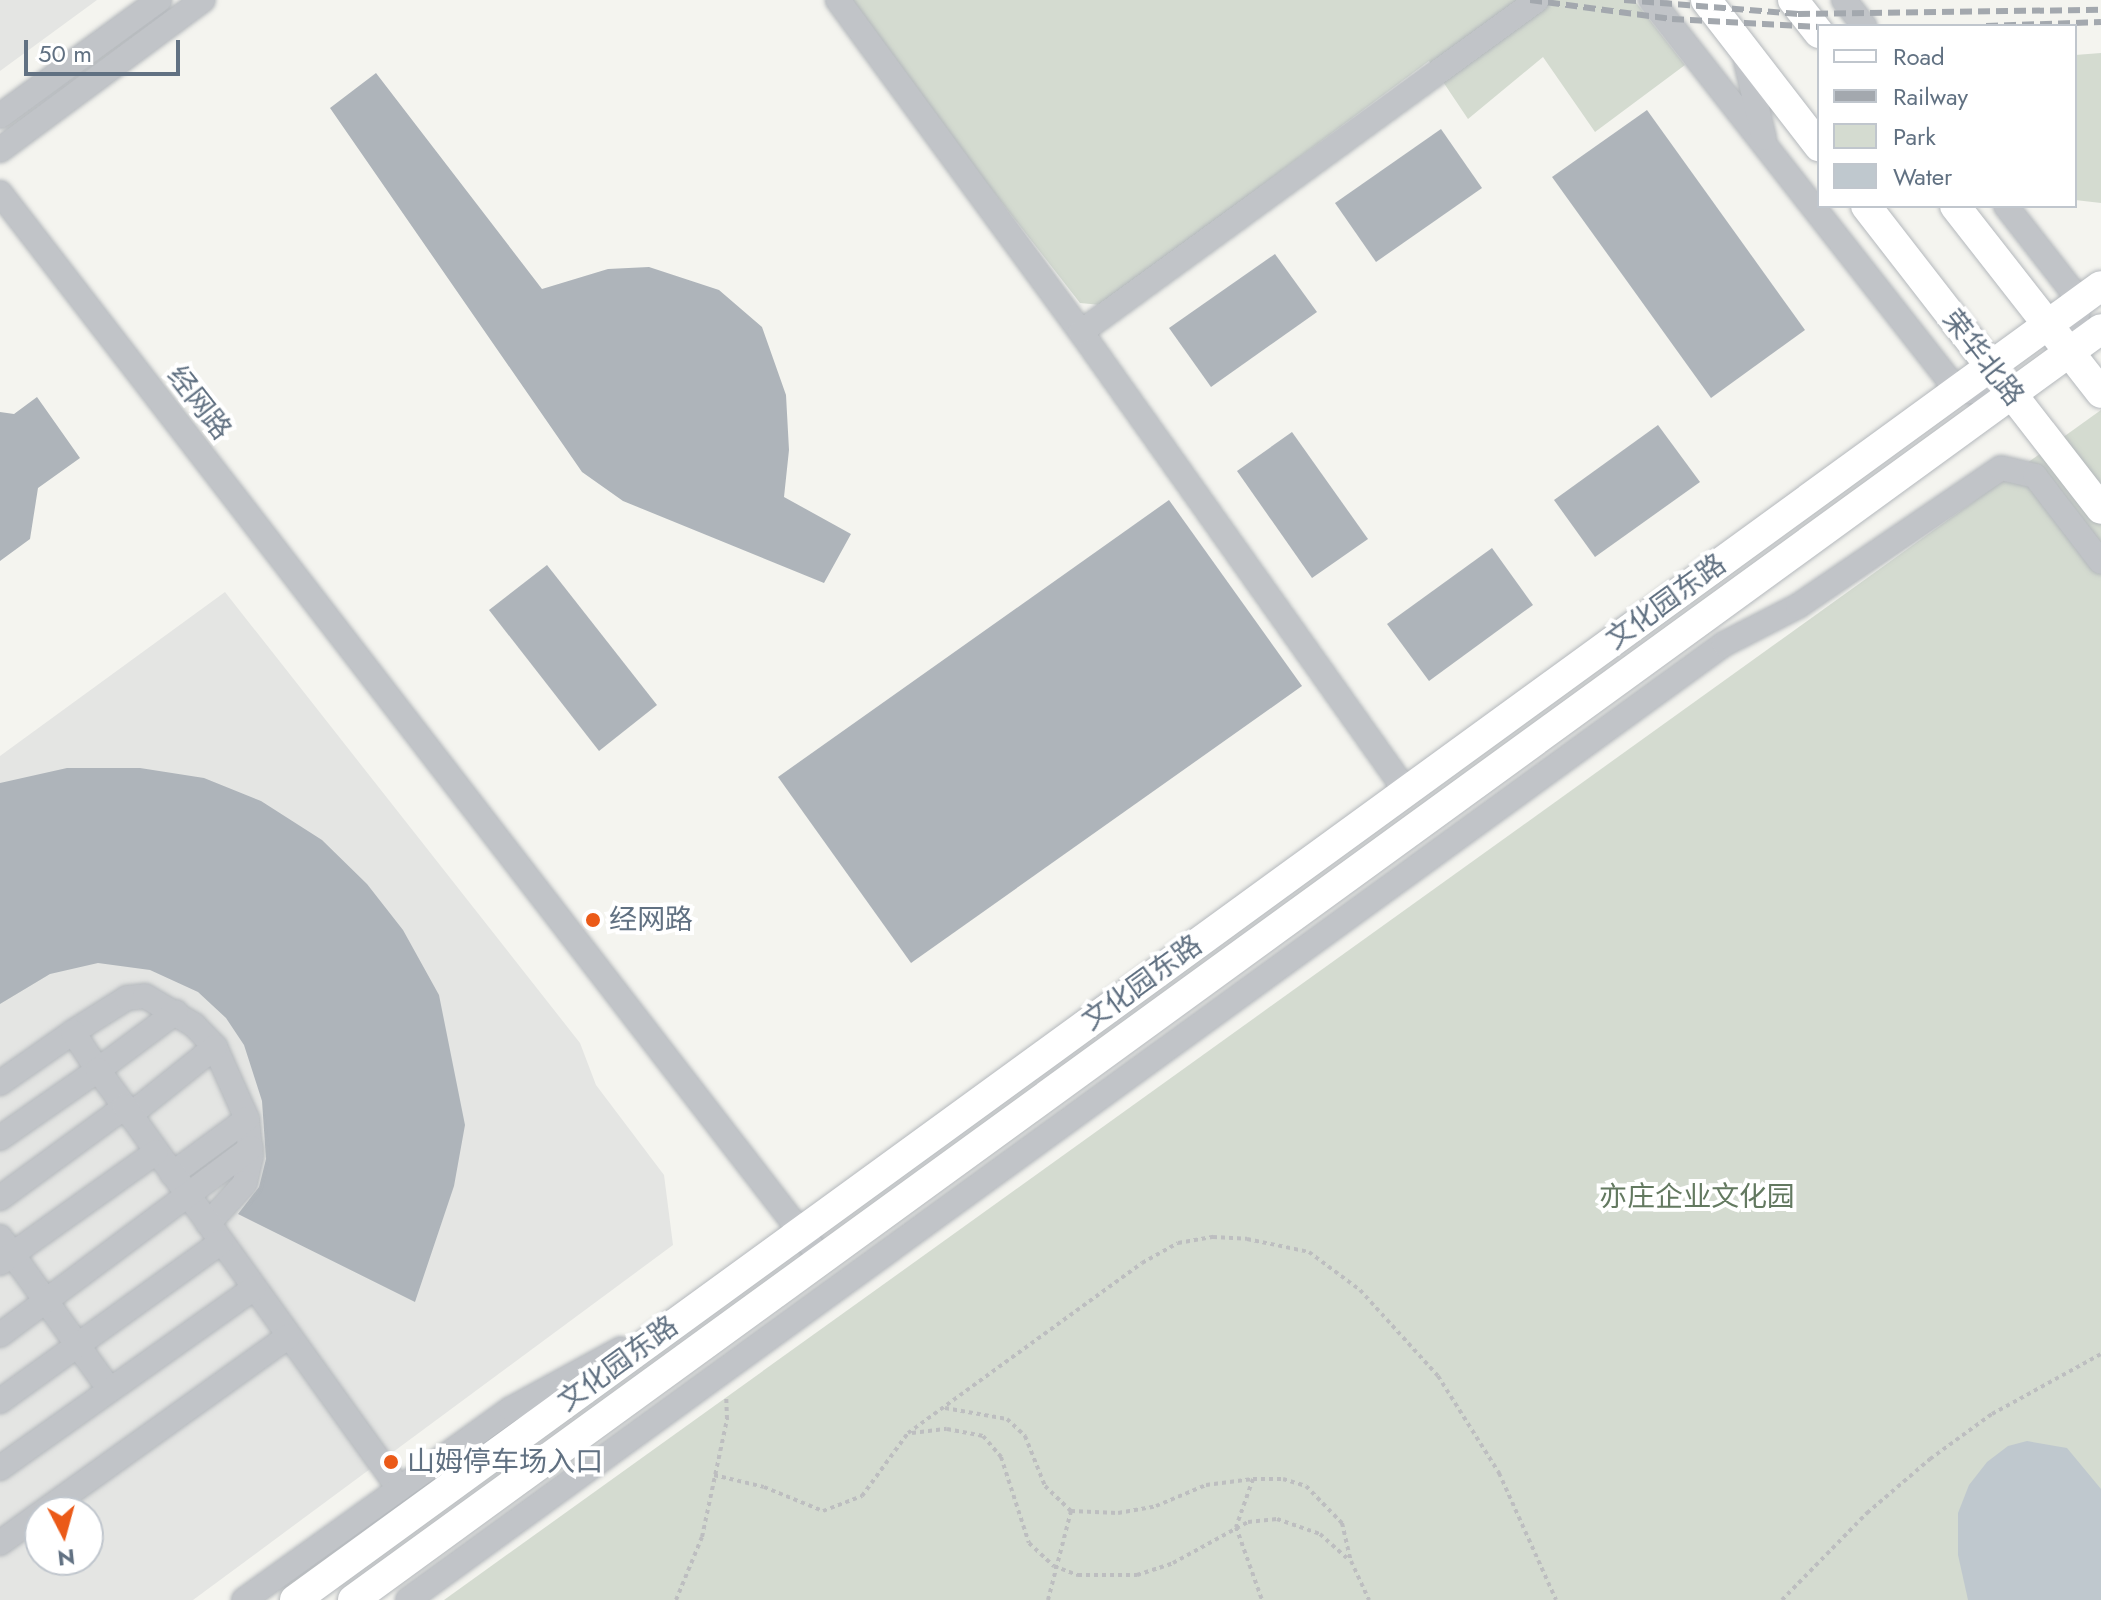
<!DOCTYPE html>
<html>
<head>
<meta charset="utf-8">
<style>
	body { margin:0 }
	#map { position:relative; width:2101px; height:1600px; overflow:hidden; background:#f4f4ef; font-family:Jost,"Noto Sans SC",sans-serif }
	div>[style] { position:absolute }
	.built>* { inset:0; background:#e4e5e3 }
	.green>* { inset:0; background:#d4dbd0 }
	.water>* { inset:0; background:#bfc8ce }
	.building>* { inset:0; background:#aeb4ba }
	.path>* { height:4px; margin-top:-2px; transform-origin:0; background:repeating-linear-gradient(90deg,#bdbec0 0 4px,transparent 0 8px) }
	.roads { filter:drop-shadow(0 0 2px #b4b8bc) drop-shadow(0 0 2px #b4b8bc) }
	.minor>* { height:24px; margin:-12px; padding:0 12px; transform-origin:12px; border-radius:12px; background:#c1c4c8 }
	.major>* { height:30px; margin:-15px; padding:0 15px; transform-origin:15px; border-radius:15px; background:#fff }
	.rail>* { height:6px; margin-top:-3px; transform-origin:0; background:repeating-linear-gradient(90deg,#a3a8ae 0 12px,transparent 0 18px) }
	.dots>* { width:22px; height:22px; translate:-50% -50%; box-sizing:border-box; border:4px solid #fff; border-radius:50% }
	span { translate:-50% -50%; white-space:nowrap; text-align:center; line-height:1.15; -webkit-text-stroke:8px #fff; paint-order:stroke }
	.street-label { font-size:28px; color:#617182 }
	.poi-label { font-size:28px; color:#617182 }
	.left { translate:0 -50%; text-align:left }
	.park-label { font-size:28px; color:#637960 }
	.legend { position:absolute; left:1817px; top:24px; width:260px; height:184px; box-sizing:border-box; background:#fff; border:2px solid #c0c6cd; margin:0; padding:10px 14px; list-style:none; font-size:24px; color:#617182 }
	.legend li { display:flex; align-items:center; gap:16px; height:40px }
	.legend b { width:40px; border:2px solid #c0c6cd }
	.north { position:absolute; left:24px; top:1496px; width:80px; height:80px; box-sizing:border-box; background:#fff; border:2px solid #c0c6cd; border-radius:50%; rotate:174deg; font-size:22px; font-weight:700; line-height:32px; text-align:center; color:#617182 }
	.north::after { content:''; display:block; margin:auto; width:28px; height:36px; background:#eb5a18; clip-path:polygon(50% 0,100% 100%,50% 72%,0 100%) }
	.scale { position:absolute; left:24px; top:40px; width:156px; height:36px; box-sizing:border-box; border:4px solid #617182; border-top:0; padding-left:10px; font-size:24px; line-height:28px; white-space:nowrap; color:#617182; -webkit-text-stroke:6px #fff; paint-order:stroke }
</style>
</head>
<body>
<div id="map">
	<div class="built">
		<i style="clip-path:polygon(0 0,97px 0,0 71px)"></i>
		<i style="clip-path:polygon(evenodd,225px 592px,580px 1043px,596px 1085px,664px 1175px,673px 1245px,193px 1600px,0 1600px,0 756px,225px 592px,40px 1512px,88px 1512px,88px 1560px,40px 1560px,40px 1512px)"></i>
	</div>
	<div class="green">
		<i style="clip-path:polygon(844px 0,1634px 0,1685px 65px,1595px 132px,1543px 57px,1468px 119px,1429px 61px,1101px 305px,1080px 303px)"></i>
		<i style="clip-path:polygon(2101px 53px,2101px 203px,2075px 200px,2075px 55px)"></i>
		<i style="clip-path:polygon(2101px 410px,2101px 1600px,444px 1600px)"></i>
	</div>
	<div class="water">
		<i style="clip-path:polygon(2027px 1441px,2067px 1448px,2101px 1489px,2101px 1600px,1968px 1600px,1958px 1555px,1958px 1513px,1969px 1485px,1987px 1462px,2008px 1446px)"></i>
	</div>
	<div class="building">
		<i style="clip-path:polygon(376px 73px,542px 289px,608px 269px,649px 267px,719px 290px,762px 327px,786px 395px,789px 450px,784px 497px,851px 534px,824px 583px,623px 501px,582px 472px,330px 108px)"></i>
		<i style="clip-path:polygon(1647px 110px,1805px 330px,1711px 398px,1552px 177px)"></i>
		<i style="clip-path:polygon(1441px 129px,1482px 188px,1376px 262px,1335px 203px)"></i>
		<i style="clip-path:polygon(1275px 254px,1317px 312px,1211px 387px,1169px 328px)"></i>
		<i style="clip-path:polygon(37px 397px,80px 458px,38px 488px,30px 539px,0 561px,0 412px,14px 414px)"></i>
		<i style="clip-path:polygon(1658px 425px,1700px 482px,1595px 557px,1554px 500px)"></i>
		<i style="clip-path:polygon(1292px 432px,1368px 539px,1312px 578px,1237px 471px)"></i>
		<i style="clip-path:polygon(1169px 500px,1302px 686px,911px 963px,778px 777px)"></i>
		<i style="clip-path:polygon(1492px 548px,1533px 605px,1429px 681px,1387px 624px)"></i>
		<i style="clip-path:polygon(547px 565px,657px 705px,599px 751px,489px 610px)"></i>
		<i style="clip-path:polygon(67px 768px,140px 768px,204px 778px,261px 801px,322px 840px,367px 884px,403px 930px,439px 995px,465px 1125px,454px 1186px,415px 1302px,238px 1214px,259px 1187px,266px 1159px,262px 1101px,244px 1045px,226px 1018px,198px 992px,150px 970px,98px 963px,50px 974px,0 1004px,0 783px)"></i>
	</div>
	<div class="path">
		<i style="left:945px;top:1408px;width:63px;rotate:10.1deg"></i>
		<i style="left:1007px;top:1419px;width:25px;rotate:43deg"></i>
		<i style="left:1025px;top:1436px;width:54px;rotate:68.2deg"></i>
		<i style="left:1045px;top:1486px;width:36px;rotate:44deg"></i>
		<i style="left:1071px;top:1511px;width:47px;rotate:2.4deg"></i>
		<i style="left:1118px;top:1513px;width:39px;rotate:-10deg"></i>
		<i style="left:1156px;top:1506px;width:54px;rotate:-22.8deg"></i>
		<i style="left:1206px;top:1485px;width:47px;rotate:-7.3deg"></i>
		<i style="left:1253px;top:1479px;width:30px"></i>
		<i style="left:1283px;top:1479px;width:24px;rotate:17deg"></i>
		<i style="left:1306px;top:1486px;width:52px;rotate:45.8deg"></i>
		<i style="left:1342px;top:1523px;width:39px;rotate:77deg"></i>
		<i style="left:1351px;top:1561px;width:43px;rotate:65.2deg"></i>
		<i style="left:912px;top:1433px;width:35px;rotate:-7deg"></i>
		<i style="left:947px;top:1429px;width:37px;rotate:11deg"></i>
		<i style="left:983px;top:1436px;width:28px;rotate:49deg"></i>
		<i style="left:1001px;top:1457px;width:90px;rotate:72deg"></i>
		<i style="left:1029px;top:1543px;width:34px;rotate:43deg"></i>
		<i style="left:1054px;top:1566px;width:26px;rotate:21deg"></i>
		<i style="left:1078px;top:1575px;width:59px"></i>
		<i style="left:1137px;top:1575px;width:38px;rotate:-18deg"></i>
		<i style="left:1173px;top:1563px;width:85px;rotate:-28.7deg"></i>
		<i style="left:1248px;top:1522px;width:29px;rotate:-6deg"></i>
		<i style="left:1277px;top:1519px;width:46px;rotate:19.2deg"></i>
		<i style="left:1320px;top:1534px;width:39px;rotate:42deg"></i>
		<i style="left:714px;top:1475px;width:51px;rotate:13.5deg"></i>
		<i style="left:764px;top:1487px;width:64px;rotate:22.1deg"></i>
		<i style="left:823px;top:1511px;width:42px;rotate:-21deg"></i>
		<i style="left:862px;top:1496px;width:78px;rotate:-53.9deg"></i>
		<i style="left:908px;top:1433px;width:289px;rotate:-36deg"></i>
		<i style="left:1142px;top:1263px;width:41px;rotate:-29.1deg"></i>
		<i style="left:1178px;top:1243px;width:36px;rotate:-10deg"></i>
		<i style="left:1213px;top:1237px;width:34px;rotate:3deg"></i>
		<i style="left:1247px;top:1239px;width:63px;rotate:11.8deg"></i>
		<i style="left:1309px;top:1252px;width:64px;rotate:36.7deg"></i>
		<i style="left:1360px;top:1290px;width:116px;rotate:47.8deg"></i>
		<i style="left:1438px;top:1376px;width:115px;rotate:57.8deg"></i>
		<i style="left:1499px;top:1473px;width:139px;rotate:65.8deg"></i>
		<i style="left:1253px;top:1479px;width:51px;rotate:109.5deg"></i>
		<i style="left:1236px;top:1527px;width:77px;rotate:70.4deg"></i>
		<i style="left:676px;top:1600px;width:68px;rotate:-67.6deg"></i>
		<i style="left:702px;top:1537px;width:121px;rotate:-78deg"></i>
		<i style="left:727px;top:1419px;width:23px;rotate:-92deg"></i>
		<i style="left:1048px;top:1600px;width:92px;rotate:-75.5deg"></i>
		<i style="left:1782px;top:1600px;width:122px;rotate:-45.7deg"></i>
		<i style="left:1867px;top:1513px;width:83px;rotate:-40.6deg"></i>
		<i style="left:1930px;top:1459px;width:77px;rotate:-36deg"></i>
		<i style="left:1992px;top:1414px;width:124px;rotate:-28.8deg"></i>
	</div>
	<div class="roads">
		<div class="minor">
			<i style="left:838px;top:0;width:411px;rotate:53.8deg"></i>
			<i style="left:1081px;top:332px;width:562px;rotate:54.7deg"></i>
			<i style="left:1651px;top:0;width:496px;rotate:51.9deg"></i>
			<i style="left:1957px;top:390px;width:55px;rotate:5.2deg"></i>
			<i style="left:1844px;top:0;width:33px;rotate:52deg"></i>
			<i style="left:1744px;top:53px;width:87px;rotate:76.8deg"></i>
			<i style="left:0;top:116px;width:197px;rotate:-36.1deg"></i>
			<i style="left:0;top:150px;width:252px;rotate:-36.5deg"></i>
			<i style="left:0;top:193px;width:1343px;rotate:52.38deg"></i>
			<i style="left:2006px;top:206px;width:120px;rotate:52.1deg"></i>
			<i style="left:2080px;top:301px;width:52px;rotate:102.2deg"></i>
			<i style="left:1081px;top:332px;width:564px;rotate:-36.06deg"></i>
			<i style="left:73px;top:1032px;width:64px;rotate:-32.2deg"></i>
			<i style="left:127px;top:998px;width:18px;rotate:-6deg"></i>
			<i style="left:145px;top:996px;width:57px;rotate:30.6deg"></i>
			<i style="left:194px;top:1025px;width:30px;rotate:46deg"></i>
			<i style="left:215px;top:1047px;width:79px;rotate:66deg"></i>
			<i style="left:247px;top:1119px;width:37px;rotate:84deg"></i>
			<i style="left:251px;top:1156px;width:28px;rotate:103deg"></i>
			<i style="left:245px;top:1183px;width:55px;rotate:132.1deg"></i>
			<i style="left:0;top:1083px;width:89px;rotate:-34.9deg"></i>
			<i style="left:73px;top:1032px;width:45px;rotate:56.7deg"></i>
			<i style="left:98px;top:1070px;width:97px;rotate:-36.6deg"></i>
			<i style="left:130px;top:1115px;width:109px;rotate:-38.7deg"></i>
			<i style="left:0;top:1138px;width:119px;rotate:-34.8deg"></i>
			<i style="left:98px;top:1070px;width:46px;rotate:53.9deg"></i>
			<i style="left:172px;top:1174px;width:93px;rotate:-36.3deg"></i>
			<i style="left:0;top:1198px;width:155px;rotate:-36.1deg"></i>
			<i style="left:125px;top:1107px;width:470px;rotate:54.3deg"></i>
			<i style="left:0;top:1237px;width:188px;rotate:54.3deg"></i>
			<i style="left:0;top:1263px;width:191px;rotate:-35.4deg"></i>
			<i style="left:0;top:1335px;width:313px;rotate:-36.7deg"></i>
			<i style="left:0;top:1401px;width:272px;rotate:-35.7deg"></i>
			<i style="left:0;top:1468px;width:311px;rotate:-35.3deg"></i>
			<i style="left:43px;top:1512px;width:302px;rotate:-35.6deg"></i>
			<i style="left:0;top:1543px;width:49px;rotate:-35.9deg"></i>
			<i style="left:244px;top:1600px;width:328px;rotate:-35.6deg"></i>
			<i style="left:511px;top:1409px;width:125px;rotate:-28.6deg"></i>
			<i style="left:408px;top:1600px;width:1627px;rotate:-36deg"></i>
			<i style="left:1724px;top:644px;width:83px;rotate:-27.2deg"></i>
			<i style="left:1798px;top:606px;width:245px;rotate:-34.2deg"></i>
			<i style="left:2001px;top:468px;width:35px;rotate:13deg"></i>
			<i style="left:2035px;top:476px;width:108px;rotate:52.5deg"></i>
		</div>
		<div class="major">
			<i style="left:1706px;top:0;width:185px;rotate:52.3deg"></i>
			<i style="left:1793px;top:0;width:42px;rotate:51.8deg"></i>
			<i style="left:1866px;top:206px;width:383px;rotate:52.2deg"></i>
			<i style="left:1955px;top:206px;width:237px;rotate:52deg"></i>
			<i style="left:295px;top:1600px;width:2233px;rotate:-36.04deg"></i>
			<i style="left:353px;top:1600px;width:2161px;rotate:-36.02deg"></i>
		</div>
	</div>
	<div class="rail">
		<i style="left:1530px;top:0;width:143px;rotate:7.6deg"></i>
		<i style="left:1672px;top:19px;width:147px;rotate:3.1deg"></i>
		<i style="left:1624px;top:0;width:175px;rotate:4.6deg"></i>
		<i style="left:1798px;top:14px;width:303px;rotate:-0.8deg"></i>
		<i style="left:1986px;top:26px;width:115px;rotate:-2deg"></i>
	</div>
	<div class="dots">
		<i style="left:593px;top:920px;background:#eb5a18"></i>
		<i style="left:391px;top:1462px;background:#eb5a18"></i>
	</div>
	<div class="street-label">
		<span style="left:1983px;top:358px;rotate:52deg">荣华北路</span>
		<span style="left:199px;top:403px;rotate:52deg">经网路</span>
		<span style="left:1666px;top:602px;rotate:-36deg">文化园东路</span>
		<span style="left:1142px;top:983px;rotate:-36deg">文化园东路</span>
		<span style="left:618px;top:1364px;rotate:-36deg">文化园东路</span>
	</div>
	<div class="poi-label">
		<span class="left" style="left:609px;top:920px">经网路</span>
		<span class="left" style="left:407px;top:1462px">山姆停车场入口</span>
	</div>
	<div class="park-label">
		<span style="left:1697px;top:1197px">亦庄企业文化园</span>
	</div>
	<ul class="legend">
	<li><b style="height:10px;background:#fff"></b>Road</li>
	<li><b style="height:10px;background:#a3a8ae"></b>Railway</li>
	<li><b style="height:22px;background:#d4dbd0"></b>Park</li>
	<li><b style="height:22px;background:#bfc8ce"></b>Water</li>
	</ul>
	<div class="north">N</div>
	<div class="scale">50 m</div>
</div>
</body>
</html>
